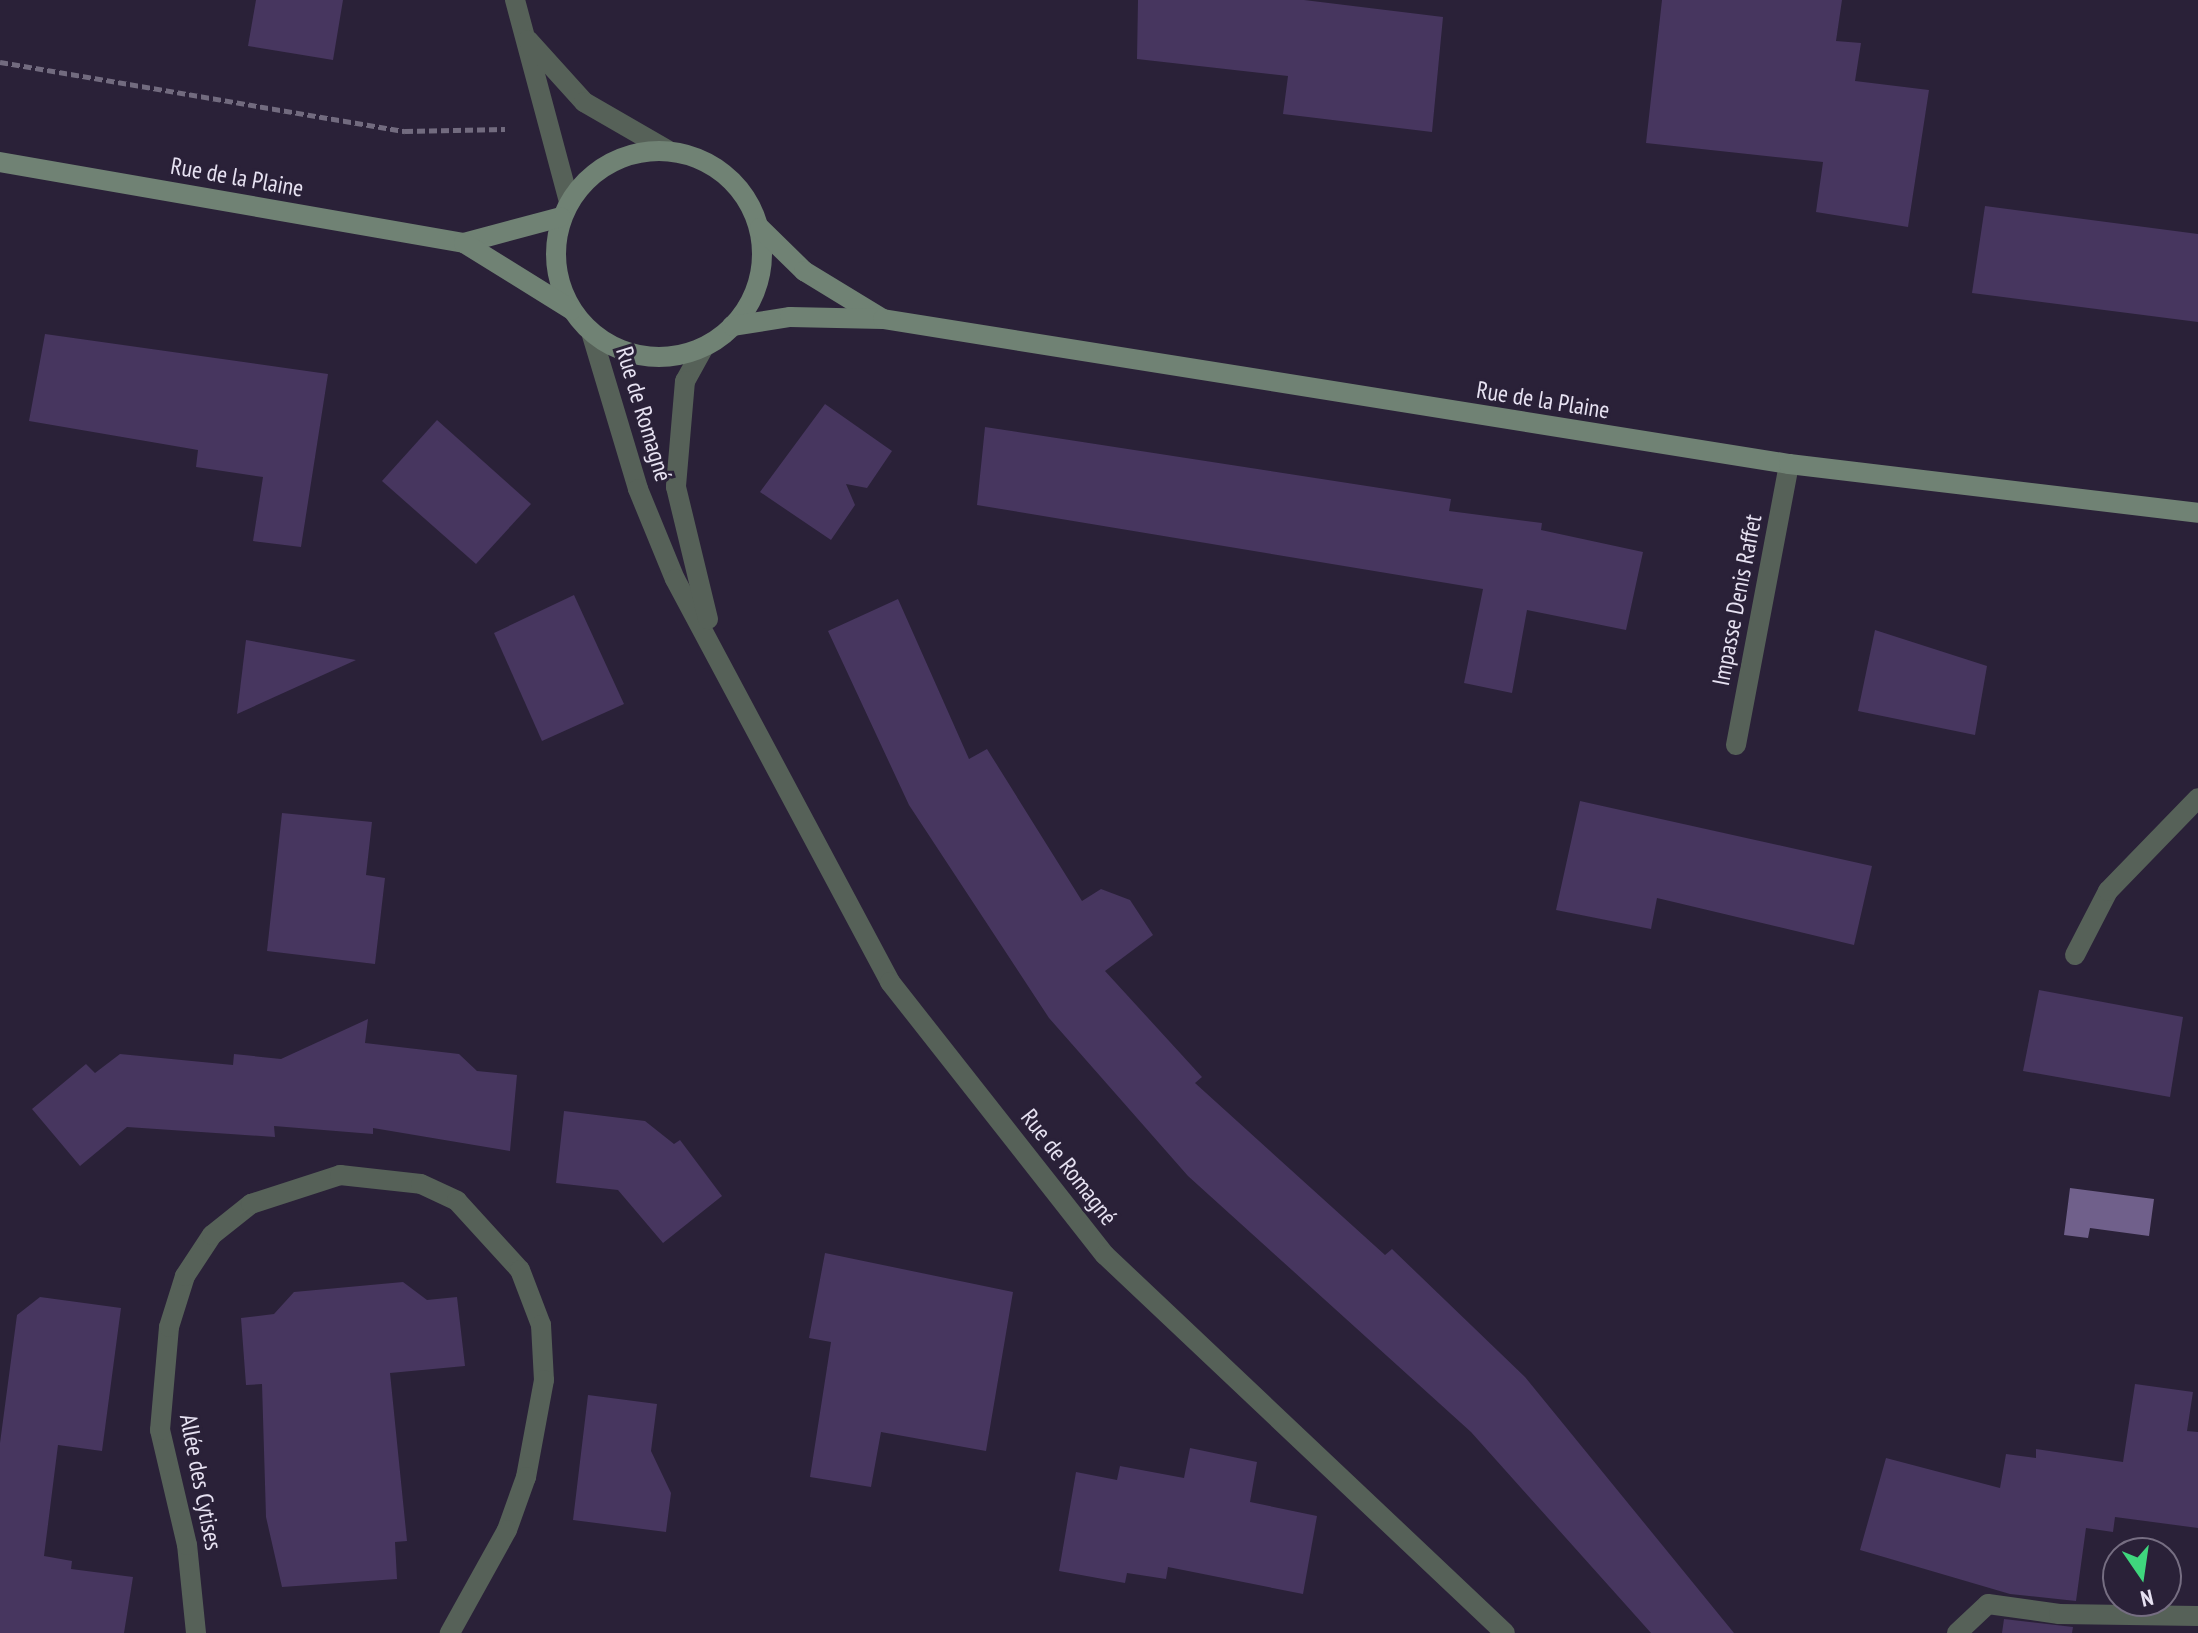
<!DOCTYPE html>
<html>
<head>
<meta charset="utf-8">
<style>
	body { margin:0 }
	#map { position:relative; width:2198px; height:1633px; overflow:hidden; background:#2a2138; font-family:"PT Sans Narrow",sans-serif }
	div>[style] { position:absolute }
	.water>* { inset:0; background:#70608b }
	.building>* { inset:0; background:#47365f }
	.path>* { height:5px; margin-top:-2.5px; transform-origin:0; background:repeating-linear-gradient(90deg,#726b7f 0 8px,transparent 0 12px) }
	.lane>* { height:20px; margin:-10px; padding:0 10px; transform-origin:10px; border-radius:10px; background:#566158 }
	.street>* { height:20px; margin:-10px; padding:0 10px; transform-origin:10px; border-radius:10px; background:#566158 }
	.secondary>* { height:20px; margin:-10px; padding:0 10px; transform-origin:10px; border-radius:10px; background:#708274 }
	.secondary>.ring { margin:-10px; padding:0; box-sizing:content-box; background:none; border:20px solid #708274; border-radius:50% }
	span { translate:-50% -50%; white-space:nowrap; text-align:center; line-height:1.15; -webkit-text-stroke:6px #2a2138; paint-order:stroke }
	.street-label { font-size:24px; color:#e7e2f2 }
	.north { position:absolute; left:2102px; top:1537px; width:80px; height:80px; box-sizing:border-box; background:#2a2138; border:2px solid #766e82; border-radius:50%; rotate:167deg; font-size:22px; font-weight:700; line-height:32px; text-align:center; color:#e7e2f2 }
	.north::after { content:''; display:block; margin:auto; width:28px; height:36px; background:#3fd77d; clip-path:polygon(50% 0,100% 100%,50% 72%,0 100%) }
</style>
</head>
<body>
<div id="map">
	<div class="water">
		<i style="clip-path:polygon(2070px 1188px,2154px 1199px,2149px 1236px,2090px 1228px,2088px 1238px,2064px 1235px)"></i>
	</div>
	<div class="building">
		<i style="clip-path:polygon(256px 0,343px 0,333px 60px,248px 46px)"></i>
		<i style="clip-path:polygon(1138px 0,1304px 0,1443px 17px,1432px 132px,1283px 114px,1288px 76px,1137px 59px)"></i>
		<i style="clip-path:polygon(1662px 0,1842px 0,1836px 41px,1861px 43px,1855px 81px,1929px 90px,1908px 227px,1816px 212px,1823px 162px,1646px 143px)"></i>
		<i style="clip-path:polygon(1985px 206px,2198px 234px,2198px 322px,1972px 293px)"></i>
		<i style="clip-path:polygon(45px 334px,328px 374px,301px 547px,253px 541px,263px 477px,196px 467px,198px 450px,29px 421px)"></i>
		<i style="clip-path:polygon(825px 404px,892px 451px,867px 488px,846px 484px,855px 505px,831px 540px,760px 492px)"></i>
		<i style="clip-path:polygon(437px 420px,531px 504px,476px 564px,382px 481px)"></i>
		<i style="clip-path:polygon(985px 427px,1451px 499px,1449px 511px,1542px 523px,1541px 530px,1643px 552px,1626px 630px,1527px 610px,1512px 693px,1464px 683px,1483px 589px,977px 505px)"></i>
		<i style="clip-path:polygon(574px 595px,624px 704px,542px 741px,494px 633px)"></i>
		<i style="clip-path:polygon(898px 599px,969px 759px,987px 749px,1082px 901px,1101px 889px,1130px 900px,1153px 935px,1105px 971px,1202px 1077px,1195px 1083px,1385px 1255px,1392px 1249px,1525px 1377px,1734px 1633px,1651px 1633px,1471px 1432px,1188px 1176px,1049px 1018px,909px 805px,828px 631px)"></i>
		<i style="clip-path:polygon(1875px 630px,1987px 666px,1975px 735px,1858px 711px)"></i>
		<i style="clip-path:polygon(246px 640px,356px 660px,237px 714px)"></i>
		<i style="clip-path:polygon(1580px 801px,1872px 866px,1854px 945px,1657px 898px,1651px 929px,1556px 910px)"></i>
		<i style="clip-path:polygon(282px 813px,372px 822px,366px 875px,385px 878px,375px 964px,267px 951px)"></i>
		<i style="clip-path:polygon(2039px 990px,2183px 1017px,2170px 1097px,2023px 1071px)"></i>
		<i style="clip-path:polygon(368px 1019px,365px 1043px,459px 1054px,477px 1071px,517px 1075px,510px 1151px,373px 1128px,373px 1134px,274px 1126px,275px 1137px,127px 1127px,80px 1166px,32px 1109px,86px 1064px,95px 1073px,120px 1054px,233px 1065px,234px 1054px,281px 1059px)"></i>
		<i style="clip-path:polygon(564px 1111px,645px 1121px,674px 1144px,680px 1140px,722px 1196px,663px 1243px,618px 1190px,556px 1183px)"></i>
		<i style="clip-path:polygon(825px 1253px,1013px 1292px,986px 1451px,881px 1432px,871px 1487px,810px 1477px,831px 1342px,809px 1338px)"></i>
		<i style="clip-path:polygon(403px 1282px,427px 1300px,457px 1297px,465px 1366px,390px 1373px,407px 1541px,395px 1542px,397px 1579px,282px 1587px,266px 1517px,262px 1384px,246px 1385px,241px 1318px,274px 1314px,294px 1292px)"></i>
		<i style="clip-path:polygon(40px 1297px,121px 1308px,102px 1451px,58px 1445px,44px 1556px,72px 1561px,71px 1569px,133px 1577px,124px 1633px,0 1633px,0 1443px,17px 1315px)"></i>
		<i style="clip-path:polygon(2135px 1384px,2193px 1392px,2187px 1431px,2198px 1432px,2198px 1528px,2115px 1517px,2113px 1532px,2086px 1528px,2076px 1601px,2010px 1594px,1860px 1550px,1886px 1458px,2000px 1488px,2006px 1454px,2036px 1458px,2036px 1449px,2123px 1462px)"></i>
		<i style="clip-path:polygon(588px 1395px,657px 1404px,651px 1451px,671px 1493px,666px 1532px,573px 1520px)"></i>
		<i style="clip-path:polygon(1190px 1448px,1257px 1462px,1250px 1502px,1317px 1516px,1303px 1594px,1168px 1567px,1166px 1579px,1127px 1573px,1125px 1583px,1059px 1571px,1076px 1472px,1117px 1480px,1120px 1466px,1184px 1478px)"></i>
		<i style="clip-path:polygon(2004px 1619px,2073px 1627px,2072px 1633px,2002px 1633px)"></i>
	</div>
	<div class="path">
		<i style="left:0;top:62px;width:411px;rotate:9.7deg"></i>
		<i style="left:405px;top:131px;width:100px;rotate:-1.1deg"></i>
	</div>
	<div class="lane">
		<i style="left:2075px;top:955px;width:72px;rotate:-62.7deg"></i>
		<i style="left:2108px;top:891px;width:129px;rotate:-45.9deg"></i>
	</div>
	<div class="street">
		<i style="left:515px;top:0;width:209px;rotate:75deg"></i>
		<i style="left:528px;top:40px;width:84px;rotate:47.9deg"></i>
		<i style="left:584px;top:102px;width:96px;rotate:30deg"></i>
		<i style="left:591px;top:332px;width:164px;rotate:73.3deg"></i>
		<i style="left:638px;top:489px;width:97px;rotate:67.7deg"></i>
		<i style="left:675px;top:579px;width:457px;rotate:61.9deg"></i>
		<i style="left:890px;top:982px;width:347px;rotate:51.8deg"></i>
		<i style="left:1105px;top:1255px;width:550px;rotate:43.38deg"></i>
		<i style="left:704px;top:347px;width:39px;rotate:119deg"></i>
		<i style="left:685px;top:381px;width:106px;rotate:94.9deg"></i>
		<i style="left:676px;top:487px;width:136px;rotate:76.4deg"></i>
		<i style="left:1736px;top:745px;width:286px;rotate:-79.3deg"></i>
		<i style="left:196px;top:1633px;width:88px;rotate:-95.8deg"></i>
		<i style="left:187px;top:1545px;width:118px;rotate:-103.2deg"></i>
		<i style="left:160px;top:1430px;width:103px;rotate:-85deg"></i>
		<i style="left:169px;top:1327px;width:53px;rotate:-72.6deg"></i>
		<i style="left:185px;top:1276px;width:49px;rotate:-56.6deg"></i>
		<i style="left:212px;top:1235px;width:50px;rotate:-38.5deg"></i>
		<i style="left:251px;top:1204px;width:94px;rotate:-18deg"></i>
		<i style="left:340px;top:1175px;width:81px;rotate:6.3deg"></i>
		<i style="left:421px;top:1184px;width:40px;rotate:25deg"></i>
		<i style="left:457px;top:1201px;width:93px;rotate:47.6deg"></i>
		<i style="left:520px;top:1270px;width:59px;rotate:69.1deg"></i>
		<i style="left:541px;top:1325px;width:55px;rotate:86.9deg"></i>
		<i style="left:544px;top:1380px;width:99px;rotate:100.5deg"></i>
		<i style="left:526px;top:1477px;width:56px;rotate:109.7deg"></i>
		<i style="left:507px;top:1530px;width:118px;rotate:119deg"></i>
		<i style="left:1957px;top:1633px;width:42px;rotate:-43.1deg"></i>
		<i style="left:1988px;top:1604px;width:72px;rotate:8deg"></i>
		<i style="left:2059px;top:1614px;width:139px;rotate:0.8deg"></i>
	</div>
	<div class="secondary">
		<i class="ring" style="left:556px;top:151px;width:186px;height:186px"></i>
		<i style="left:0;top:162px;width:471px;rotate:9.9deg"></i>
		<i style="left:464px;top:243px;width:100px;rotate:-15deg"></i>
		<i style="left:760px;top:228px;width:62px;rotate:44.3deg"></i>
		<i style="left:804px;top:271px;width:90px;rotate:31.4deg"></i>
		<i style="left:464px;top:243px;width:127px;rotate:31.8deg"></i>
		<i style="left:732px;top:326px;width:59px;rotate:-8.8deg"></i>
		<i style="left:790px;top:317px;width:93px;rotate:1.2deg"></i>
		<i style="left:883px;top:319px;width:918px;rotate:9.09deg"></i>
		<i style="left:1789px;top:464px;width:412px;rotate:6.8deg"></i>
	</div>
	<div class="street-label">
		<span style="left:237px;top:177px;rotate:10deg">Rue de la Plaine</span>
		<span style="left:1543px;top:400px;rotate:9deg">Rue de la Plaine</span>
		<span style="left:644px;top:414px;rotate:73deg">Rue de Romagné</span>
		<span style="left:1737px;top:600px;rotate:-79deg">Impasse Denis Raffet</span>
		<span style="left:1069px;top:1167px;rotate:52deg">Rue de Romagné</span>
		<span style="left:201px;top:1482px;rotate:79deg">Allée des Cytises</span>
	</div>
	<div class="north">N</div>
</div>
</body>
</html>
